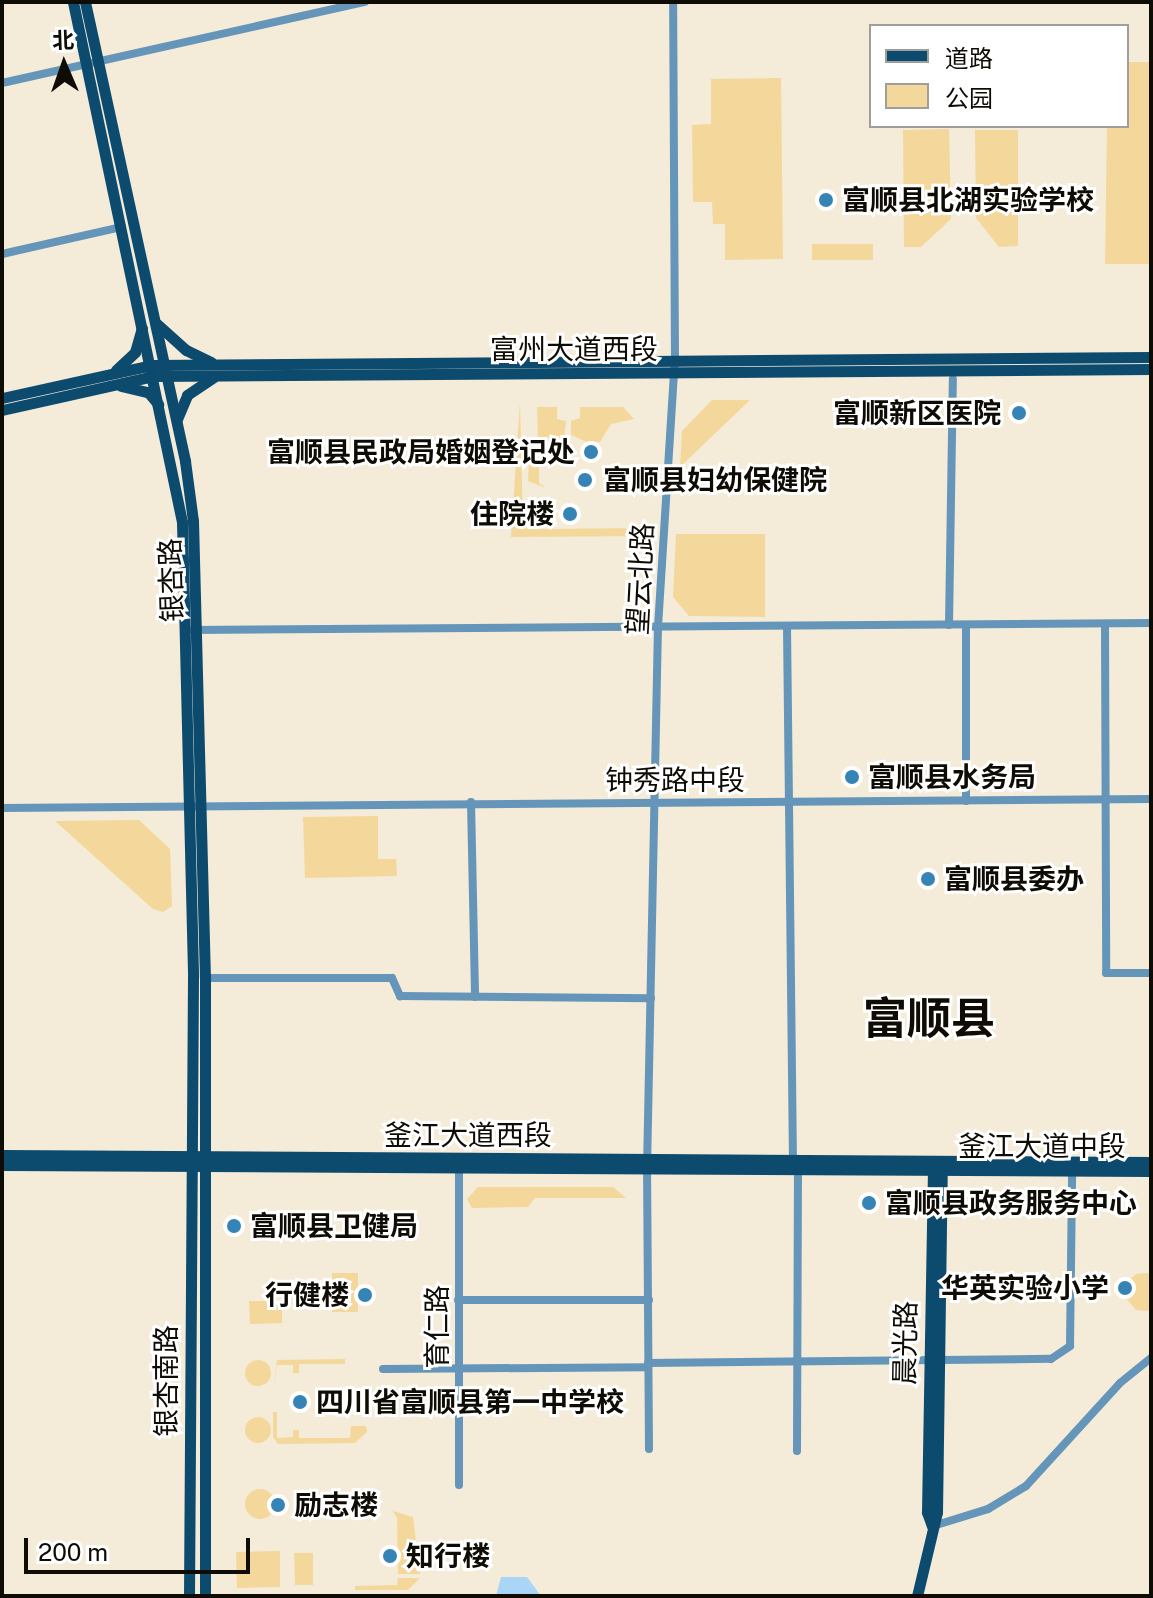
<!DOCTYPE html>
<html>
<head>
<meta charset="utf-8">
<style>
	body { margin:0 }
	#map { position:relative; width:1153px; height:1598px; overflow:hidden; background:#f4ebd8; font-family:"Public Sans","Noto Sans SC",sans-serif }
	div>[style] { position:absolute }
	.green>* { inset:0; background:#f4d89b }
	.round { border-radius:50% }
	.water>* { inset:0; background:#abd5f6 }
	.minor>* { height:8px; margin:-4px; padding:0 4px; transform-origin:4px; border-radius:4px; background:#6595b9 }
	.major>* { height:11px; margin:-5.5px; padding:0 5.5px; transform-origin:5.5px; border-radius:5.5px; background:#0c4a6e }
	.dots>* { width:22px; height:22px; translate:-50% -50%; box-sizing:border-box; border:4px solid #fff; border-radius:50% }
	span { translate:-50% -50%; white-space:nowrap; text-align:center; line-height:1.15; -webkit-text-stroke:6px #fff; paint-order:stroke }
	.poi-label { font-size:28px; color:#0f0c06; font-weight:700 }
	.left { translate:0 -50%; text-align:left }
	.right { translate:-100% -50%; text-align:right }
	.street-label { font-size:28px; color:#0f0c06 }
	.town-label { font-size:44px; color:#0f0c06; font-weight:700 }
	.frame { position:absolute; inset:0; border:4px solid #0f0c06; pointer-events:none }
	.legend { position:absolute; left:869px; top:24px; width:260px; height:104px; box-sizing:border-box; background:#fff; border:2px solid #9f9e9b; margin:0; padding:10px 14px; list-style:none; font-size:24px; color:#0f0c06 }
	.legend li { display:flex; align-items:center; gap:16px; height:40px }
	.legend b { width:40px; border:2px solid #9f9e9b }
	.north { position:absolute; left:24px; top:24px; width:80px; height:80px; -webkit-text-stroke:6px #fff; paint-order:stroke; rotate:358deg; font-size:22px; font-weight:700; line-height:32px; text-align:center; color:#0f0c06 }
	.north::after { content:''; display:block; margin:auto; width:28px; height:36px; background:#0f0c06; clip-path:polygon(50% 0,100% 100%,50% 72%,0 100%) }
	.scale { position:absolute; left:24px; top:1538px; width:226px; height:36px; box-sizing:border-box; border:4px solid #0f0c06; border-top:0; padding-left:10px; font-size:24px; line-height:28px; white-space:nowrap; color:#0f0c06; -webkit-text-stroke:6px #fff; paint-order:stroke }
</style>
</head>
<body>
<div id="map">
	<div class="green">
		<i style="clip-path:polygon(1127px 62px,1151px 62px,1151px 264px,1105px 264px,1107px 126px,1127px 126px)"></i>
		<i style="clip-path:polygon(781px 78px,783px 259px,725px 260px,725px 224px,713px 224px,712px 202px,693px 202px,692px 125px,711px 124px,711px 79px)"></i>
		<i style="clip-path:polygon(949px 129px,951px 219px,921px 247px,904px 247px,903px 130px)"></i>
		<i style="clip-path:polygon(975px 130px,1018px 130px,1018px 246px,999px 247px,976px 218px)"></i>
		<i style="clip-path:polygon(812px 244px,873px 244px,873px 260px,812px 260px)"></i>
		<i style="clip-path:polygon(712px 400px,750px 400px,680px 467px,682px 431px)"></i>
		<i style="clip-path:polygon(520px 402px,523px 523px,537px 529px,647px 528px,652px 536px,511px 537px)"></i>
		<i style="clip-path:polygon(537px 407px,557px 407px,557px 419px,566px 421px,564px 438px,538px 438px)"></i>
		<i style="clip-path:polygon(580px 407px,623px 407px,634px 419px,611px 424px,600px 442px,589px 443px,571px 435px,571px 421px,580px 418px)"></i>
		<i style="clip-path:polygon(536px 449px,548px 449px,539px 451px,539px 483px,546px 488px,528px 481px,529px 456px)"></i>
		<i style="clip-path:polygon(676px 534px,765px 534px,765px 617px,689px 616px,673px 597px)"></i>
		<i style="clip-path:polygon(378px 816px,378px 859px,396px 859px,397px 876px,305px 878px,303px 817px)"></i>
		<i style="clip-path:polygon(139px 820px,170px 849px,172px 906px,163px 912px,153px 909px,55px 821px)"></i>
		<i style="clip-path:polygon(478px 1187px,613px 1187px,626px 1198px,535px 1198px,528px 1207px,472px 1208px,467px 1199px)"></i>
		<i style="clip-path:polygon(332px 1273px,358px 1273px,358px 1312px,332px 1312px)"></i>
		<i style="clip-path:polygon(1151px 1273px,1151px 1311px,1136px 1310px,1124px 1296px,1126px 1283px,1136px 1274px)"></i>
		<i style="clip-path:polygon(249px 1301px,282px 1301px,282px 1323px,250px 1324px)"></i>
		<i style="clip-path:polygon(345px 1359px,345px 1364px,299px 1364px,299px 1373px,293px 1373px,293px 1365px,277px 1365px,273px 1391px,277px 1360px)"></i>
		<i class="round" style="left:245px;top:1360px;width:26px;height:26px"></i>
		<i style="clip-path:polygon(273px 1412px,277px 1412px,277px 1438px,293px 1437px,293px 1430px,299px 1430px,299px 1438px,350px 1438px,351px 1426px,366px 1426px,367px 1432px,355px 1443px,278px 1444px,273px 1437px)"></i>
		<i class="round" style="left:245px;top:1417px;width:26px;height:26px"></i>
		<i class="round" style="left:245px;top:1489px;width:30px;height:30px"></i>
		<i style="clip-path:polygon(393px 1511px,413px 1517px,420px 1574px,398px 1574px,397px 1518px)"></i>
		<i style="clip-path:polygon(280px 1551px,280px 1587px,237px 1588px,236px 1552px)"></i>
		<i style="clip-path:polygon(294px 1553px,313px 1553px,313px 1585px,295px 1585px)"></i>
		<i style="clip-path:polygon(398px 1578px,420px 1578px,408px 1590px,355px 1590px,355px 1586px,397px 1585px)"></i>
	</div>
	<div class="water">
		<i style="clip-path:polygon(501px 1577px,527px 1577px,541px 1596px,496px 1596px)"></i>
	</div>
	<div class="minor">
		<i style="left:2px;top:83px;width:372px;rotate:-12.6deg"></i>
		<i style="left:2px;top:254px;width:123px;rotate:-12.7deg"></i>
		<i style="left:1105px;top:624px;width:349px;rotate:89.8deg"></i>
		<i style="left:1106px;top:973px;width:45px"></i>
		<i style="left:949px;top:625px;width:246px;rotate:-89.1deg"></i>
		<i style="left:787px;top:626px;width:534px;rotate:89.36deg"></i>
		<i style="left:192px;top:630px;width:959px;rotate:-0.42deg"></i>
		<i style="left:966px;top:801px;width:176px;rotate:-90deg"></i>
		<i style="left:471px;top:802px;width:195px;rotate:88.8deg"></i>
		<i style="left:2px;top:808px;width:1149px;rotate:-0.45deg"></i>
		<i style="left:205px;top:978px;width:187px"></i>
		<i style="left:392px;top:978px;width:20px;rotate:66deg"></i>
		<i style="left:400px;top:996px;width:251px;rotate:0.5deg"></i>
		<i style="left:458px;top:1300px;width:191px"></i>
		<i style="left:648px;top:1363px;width:403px;rotate:-0.6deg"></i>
		<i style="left:1051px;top:1359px;width:23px;rotate:-34deg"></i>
		<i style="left:1070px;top:1346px;width:175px;rotate:-89.3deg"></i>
		<i style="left:383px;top:1369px;width:265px;rotate:-0.4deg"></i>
		<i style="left:649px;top:1449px;width:280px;rotate:-90.4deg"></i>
		<i style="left:647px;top:1169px;width:542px;rotate:-88.84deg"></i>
		<i style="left:658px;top:627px;width:268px;rotate:-86.4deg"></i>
		<i style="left:675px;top:360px;width:358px;rotate:-90.3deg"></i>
		<i style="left:797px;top:1451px;width:281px;rotate:-89.8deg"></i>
		<i style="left:459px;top:1485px;width:316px;rotate:-90deg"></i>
		<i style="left:933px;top:1526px;width:58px;rotate:-17.2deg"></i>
		<i style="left:988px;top:1509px;width:44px;rotate:-31.2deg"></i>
		<i style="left:1026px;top:1486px;width:139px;rotate:-47.6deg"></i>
		<i style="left:1120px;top:1383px;width:40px;rotate:-39deg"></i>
	</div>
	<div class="major">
		<i style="left:73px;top:2px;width:531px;rotate:78.16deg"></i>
		<i style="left:182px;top:522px;width:455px;rotate:88.6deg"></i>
		<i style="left:193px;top:977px;width:619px;rotate:90.37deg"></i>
		<i style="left:85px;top:2px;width:470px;rotate:77.7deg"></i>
		<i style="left:185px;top:461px;width:61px;rotate:82.4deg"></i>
		<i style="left:193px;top:521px;width:457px;rotate:88.5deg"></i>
		<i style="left:205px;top:978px;width:618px;rotate:90deg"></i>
		<i style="left:157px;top:324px;width:39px;rotate:42deg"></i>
		<i style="left:186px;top:350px;width:28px;rotate:26deg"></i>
		<i style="left:116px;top:370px;width:26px;rotate:-43deg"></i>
		<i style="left:135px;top:352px;width:25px;rotate:-74deg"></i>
		<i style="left:121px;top:386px;width:28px;rotate:13deg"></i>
		<i style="left:148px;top:392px;width:16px;rotate:50deg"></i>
		<i style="left:2px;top:398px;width:154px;rotate:-12.4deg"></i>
		<i style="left:152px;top:365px;width:999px;rotate:-0.46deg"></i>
		<i style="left:2px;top:410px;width:156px;rotate:-12.6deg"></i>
		<i style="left:154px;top:376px;width:997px;rotate:-0.4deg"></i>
		<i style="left:177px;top:419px;width:26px;rotate:-67deg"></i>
		<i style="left:187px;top:395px;width:32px;rotate:-34deg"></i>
		<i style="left:2px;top:1155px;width:1149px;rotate:0.35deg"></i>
		<i style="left:2px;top:1165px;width:1149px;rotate:0.3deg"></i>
		<i style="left:932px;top:1526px;width:15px;rotate:-110deg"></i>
		<i style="left:927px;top:1512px;width:347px;rotate:-89deg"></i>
		<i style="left:917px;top:1596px;width:86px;rotate:-76.6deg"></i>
		<i style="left:937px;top:1512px;width:348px;rotate:-89.2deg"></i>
	</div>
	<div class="dots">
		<i style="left:826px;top:200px;background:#3683b6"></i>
		<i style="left:1019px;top:413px;background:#3683b6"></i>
		<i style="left:591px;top:452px;background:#3683b6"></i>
		<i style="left:585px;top:480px;background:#3683b6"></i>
		<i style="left:570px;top:514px;background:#3683b6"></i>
		<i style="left:852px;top:777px;background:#3683b6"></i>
		<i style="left:928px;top:879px;background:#3683b6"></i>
		<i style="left:869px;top:1203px;background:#3683b6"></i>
		<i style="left:234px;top:1226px;background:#3683b6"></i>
		<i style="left:1125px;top:1288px;background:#3683b6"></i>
		<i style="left:365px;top:1295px;background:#3683b6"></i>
		<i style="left:300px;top:1402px;background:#3683b6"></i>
		<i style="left:278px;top:1505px;background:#3683b6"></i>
		<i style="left:390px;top:1556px;background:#3683b6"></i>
	</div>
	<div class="poi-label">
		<span class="left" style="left:842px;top:200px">富顺县北湖实验学校</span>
		<span class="right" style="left:1001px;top:413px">富顺新区医院</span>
		<span class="right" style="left:575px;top:452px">富顺县民政局婚姻登记处</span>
		<span class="left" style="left:603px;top:480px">富顺县妇幼保健院</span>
		<span class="right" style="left:554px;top:514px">住院楼</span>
		<span class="left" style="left:868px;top:777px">富顺县水务局</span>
		<span class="left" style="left:944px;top:879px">富顺县委办</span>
		<span class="left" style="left:885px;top:1203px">富顺县政务服务中心</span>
		<span class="left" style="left:250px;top:1226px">富顺县卫健局</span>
		<span class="right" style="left:1109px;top:1288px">华英实验小学</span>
		<span class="right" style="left:349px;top:1295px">行健楼</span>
		<span class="left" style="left:316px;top:1402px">四川省富顺县第一中学校</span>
		<span class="left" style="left:294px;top:1505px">励志楼</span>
		<span class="left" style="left:406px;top:1556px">知行楼</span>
	</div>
	<div class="street-label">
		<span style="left:574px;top:349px">富州大道西段</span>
		<span style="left:640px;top:579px;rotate:-87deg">望云北路</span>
		<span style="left:171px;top:580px;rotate:-92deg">银杏路</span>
		<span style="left:675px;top:780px">钟秀路中段</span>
		<span style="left:468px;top:1135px">釜江大道西段</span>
		<span style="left:1042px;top:1146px">釜江大道中段</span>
		<span style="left:437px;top:1327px;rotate:-90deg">育仁路</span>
		<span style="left:905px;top:1343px;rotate:-89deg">晨光路</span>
		<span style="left:166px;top:1381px;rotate:-90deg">银杏南路</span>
	</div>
	<div class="town-label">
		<span style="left:929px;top:1018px">富顺县</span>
	</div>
	<div class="frame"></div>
	<ul class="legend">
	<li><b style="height:10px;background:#0c4a6e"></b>道路</li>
	<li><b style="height:22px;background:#f4d89b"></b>公园</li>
	</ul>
	<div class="north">北</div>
	<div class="scale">200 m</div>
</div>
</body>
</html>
